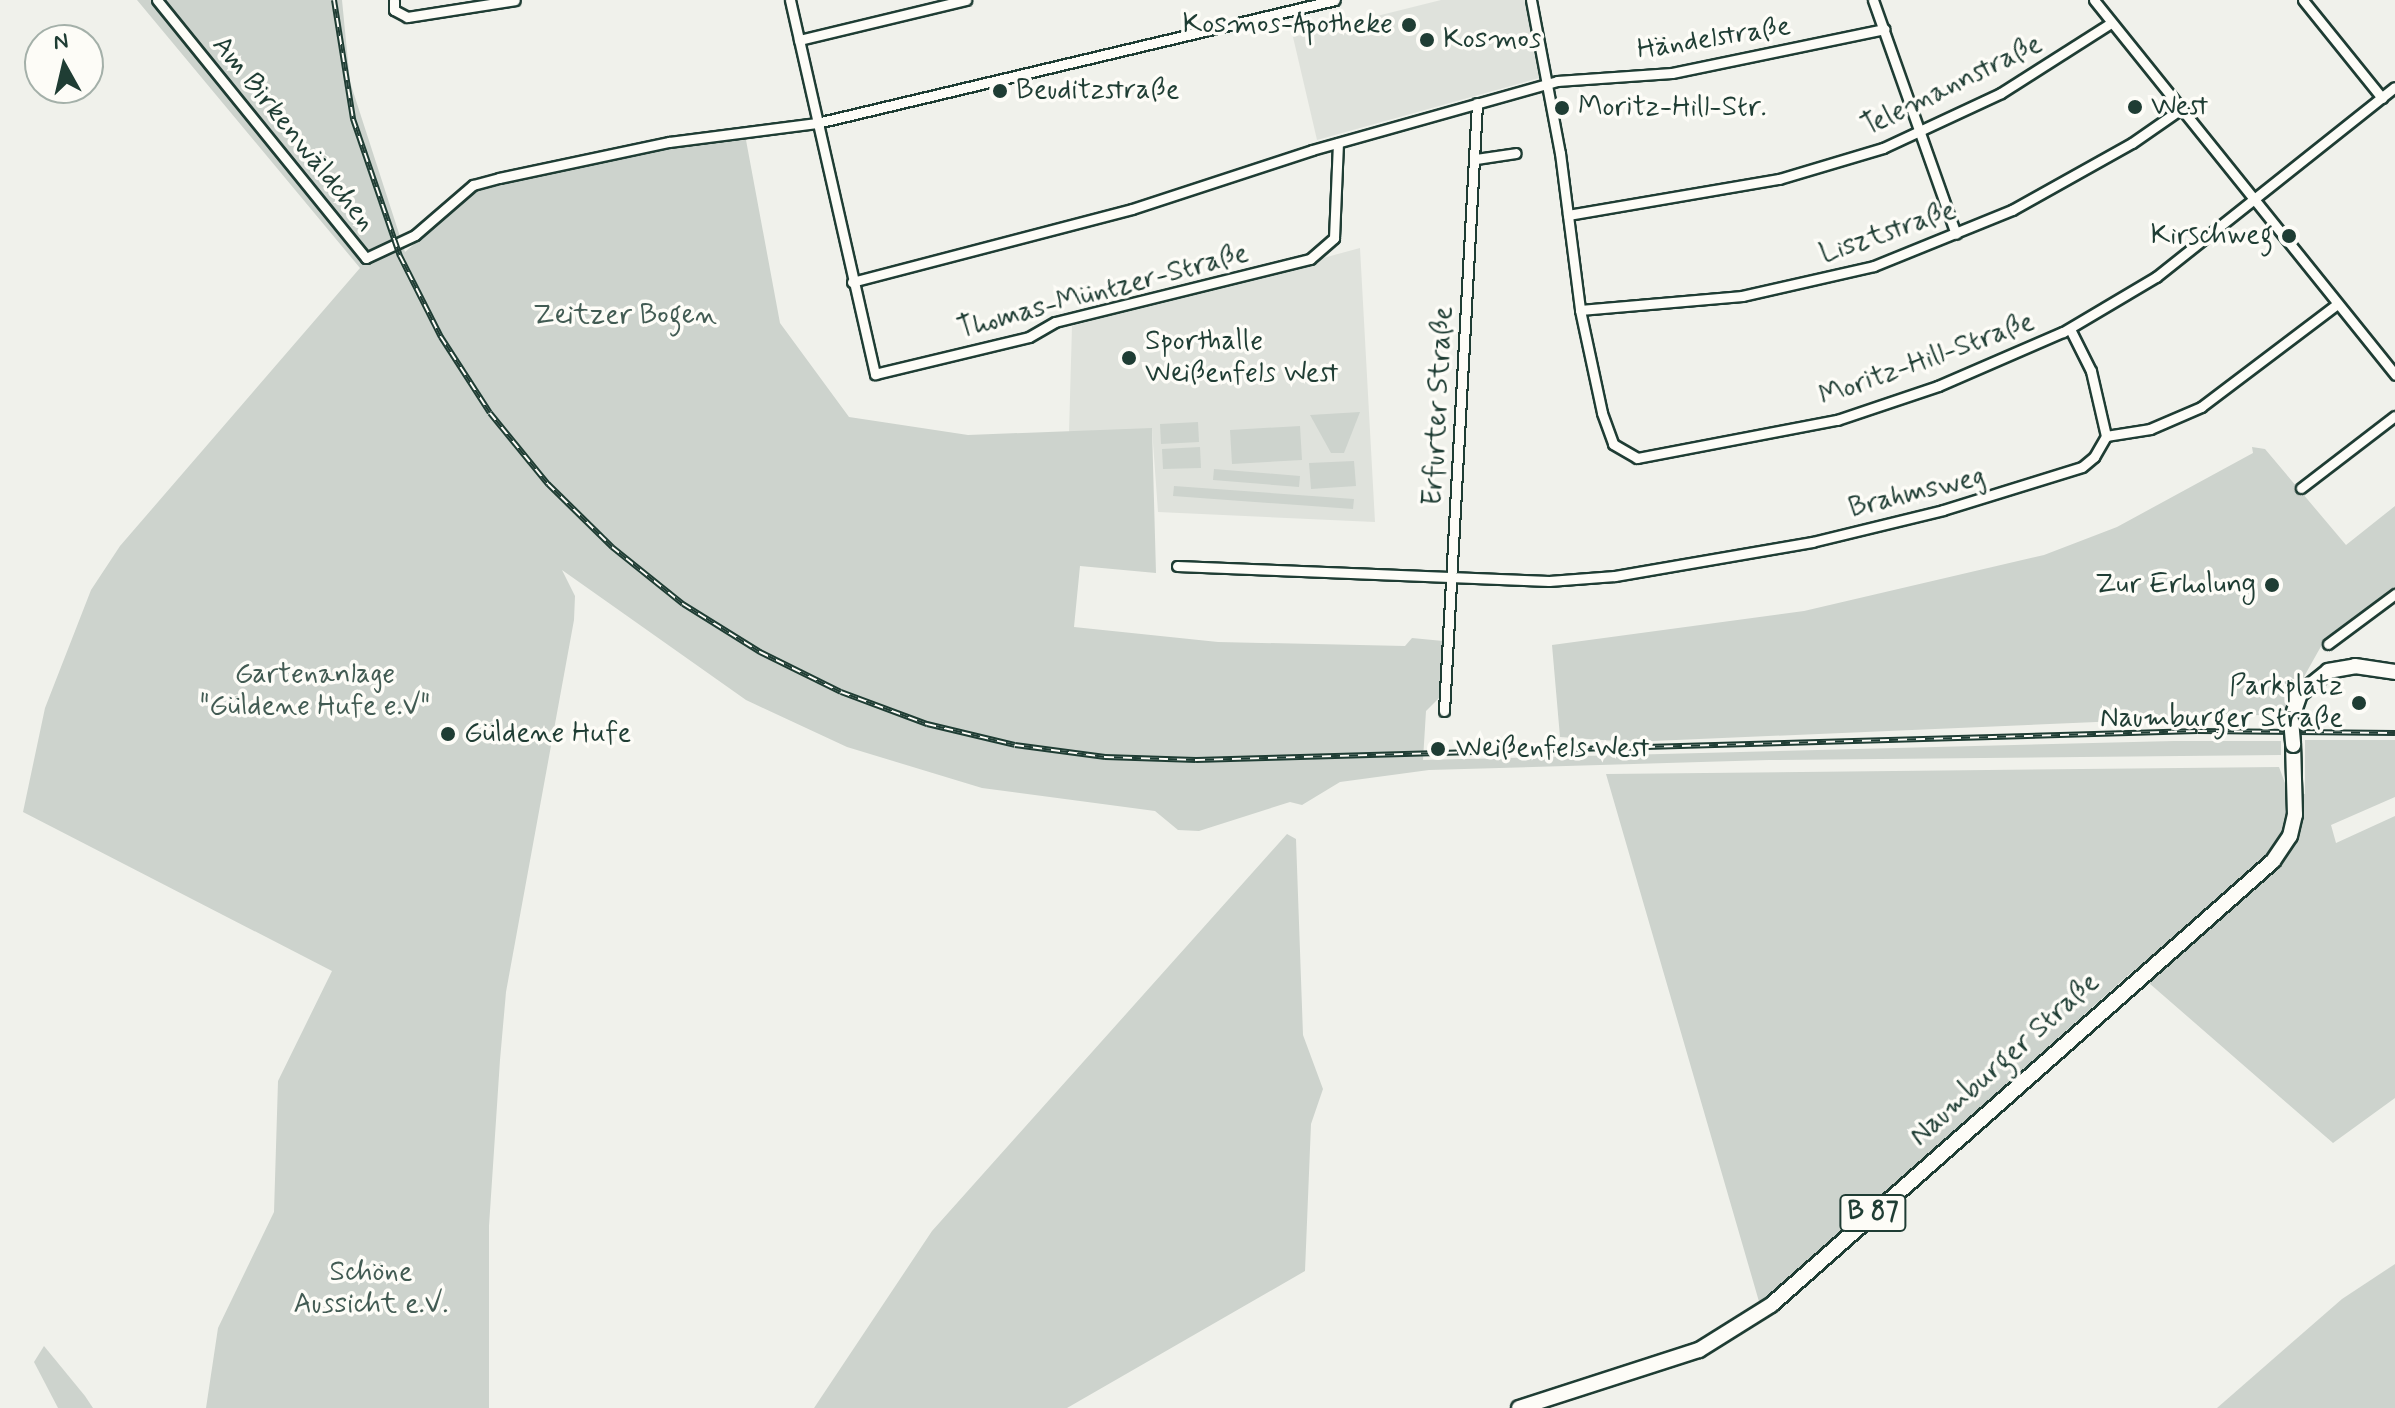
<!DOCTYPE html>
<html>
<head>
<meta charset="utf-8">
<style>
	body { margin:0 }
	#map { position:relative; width:2395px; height:1408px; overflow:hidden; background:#f0f1eb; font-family:Mynerve,sans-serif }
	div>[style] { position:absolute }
	.built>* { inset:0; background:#dfe2dc }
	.green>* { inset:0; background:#cdd3cd }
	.roads { filter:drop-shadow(2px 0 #1f3d34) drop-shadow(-2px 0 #1f3d34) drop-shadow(0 2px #1f3d34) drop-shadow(0 -2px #1f3d34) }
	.street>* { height:9px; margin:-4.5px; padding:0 4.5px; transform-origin:4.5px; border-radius:4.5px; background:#fdfcf7 }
	.primary>* { height:14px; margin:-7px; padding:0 7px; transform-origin:7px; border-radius:7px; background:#fdfcf7 }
	.rail>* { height:6px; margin-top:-3px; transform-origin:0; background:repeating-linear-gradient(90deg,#fdfcf7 0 9px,#1f3d34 0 18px); box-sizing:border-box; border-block:2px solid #1f3d34 }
	.bridges { filter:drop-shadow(2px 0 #1f3d34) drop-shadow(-2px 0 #1f3d34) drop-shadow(0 2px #1f3d34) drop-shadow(0 -2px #1f3d34) }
	.primary-bridge>* { height:14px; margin:-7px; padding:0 7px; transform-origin:7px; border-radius:7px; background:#fdfcf7 }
	.dots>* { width:22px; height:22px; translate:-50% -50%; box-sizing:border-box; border:4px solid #fdfcf7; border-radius:50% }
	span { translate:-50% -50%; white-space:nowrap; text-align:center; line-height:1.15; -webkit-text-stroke:7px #fdfcf7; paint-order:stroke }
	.shield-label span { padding:2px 6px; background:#fdfcf7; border:2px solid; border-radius:6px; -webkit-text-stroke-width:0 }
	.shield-label { font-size:26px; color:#1f3d34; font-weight:700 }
	.poi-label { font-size:28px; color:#1f3d34 }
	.right { translate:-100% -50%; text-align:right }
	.left { translate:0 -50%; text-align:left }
	.street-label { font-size:28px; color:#1f3d34 }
	.park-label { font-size:28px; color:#425b53 }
	.north { position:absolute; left:24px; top:24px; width:80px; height:80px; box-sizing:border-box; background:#fdfcf7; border:2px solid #a4b0a9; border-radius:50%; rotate:352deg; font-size:22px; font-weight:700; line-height:32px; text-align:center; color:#1f3d34 }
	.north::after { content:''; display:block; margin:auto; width:28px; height:36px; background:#1f3d34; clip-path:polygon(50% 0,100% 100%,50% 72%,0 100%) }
</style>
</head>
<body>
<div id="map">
	<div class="built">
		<div style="clip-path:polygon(1441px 0,1526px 0,1542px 67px,1539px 78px,1317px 140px,1293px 37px)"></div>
		<div style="clip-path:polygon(1360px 248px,1375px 522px,1158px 512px,1152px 429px,1069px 432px,1072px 326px)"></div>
	</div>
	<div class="green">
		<div style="clip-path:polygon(137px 0,342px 0,350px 82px,405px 252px,475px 191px,693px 142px,746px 140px,780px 323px,849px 417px,968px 435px,1152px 428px,1156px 573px,1080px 566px,1074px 627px,1218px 642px,1405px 646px,1412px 638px,1443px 641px,1441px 696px,1426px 711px,1423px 760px,2174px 741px,2281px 741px,2281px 755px,1769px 760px,1429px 770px,1340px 782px,1302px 805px,1290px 802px,1199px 831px,1178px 830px,1155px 811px,982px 788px,847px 747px,746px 700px,562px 570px,575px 596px,574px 620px,506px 992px,500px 1060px,489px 1226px,489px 1408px,206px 1408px,218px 1328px,274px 1212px,278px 1081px,332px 971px,23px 812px,45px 708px,91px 590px,120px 546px,360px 268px)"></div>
		<div style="clip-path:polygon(1360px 412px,1344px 453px,1331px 453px,1310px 415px)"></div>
		<div style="clip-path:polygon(1198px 422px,1199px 442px,1161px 444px,1160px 424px)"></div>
		<div style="clip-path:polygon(1300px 426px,1302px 460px,1232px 464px,1230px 430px)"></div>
		<div style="clip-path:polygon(1200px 447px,1201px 468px,1163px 469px,1162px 449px)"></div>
		<div style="clip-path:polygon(2252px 447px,2265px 449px,2346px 545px,2395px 506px,2395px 587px,2324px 641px,2283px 714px,1630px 742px,1560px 737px,1552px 645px,1804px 611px,2044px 555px,2117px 527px,2253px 453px)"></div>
		<div style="clip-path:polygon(1354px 461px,1356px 486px,1311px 489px,1309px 463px)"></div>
		<div style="clip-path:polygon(1214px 469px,1300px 476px,1299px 487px,1213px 480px)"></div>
		<div style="clip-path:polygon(1174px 486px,1354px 499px,1353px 509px,1173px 496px)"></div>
		<div style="clip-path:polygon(2305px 740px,2395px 740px,2395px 797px,2331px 825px,2336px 843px,2395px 816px,2395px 1098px,2333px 1143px,2134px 970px,1760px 1305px,1606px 774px,2279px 767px,2288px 791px,2305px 794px)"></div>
		<div style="clip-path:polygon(1287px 834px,1296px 839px,1303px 1035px,1323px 1089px,1311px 1124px,1305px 1271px,1067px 1408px,814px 1408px,932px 1231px)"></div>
		<div style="clip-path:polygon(2395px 1264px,2395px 1408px,2217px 1408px,2342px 1299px)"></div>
		<div style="clip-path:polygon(44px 1346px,85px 1396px,93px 1408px,58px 1408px,34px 1362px)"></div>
	</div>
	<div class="roads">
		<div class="street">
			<div style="left:157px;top:0;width:332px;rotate:51deg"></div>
			<div style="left:366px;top:258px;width:54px;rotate:-25.1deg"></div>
			<div style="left:415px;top:235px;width:77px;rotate:-40.8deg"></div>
			<div style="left:473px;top:185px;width:27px;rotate:-15deg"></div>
			<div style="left:499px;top:178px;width:174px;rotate:-12deg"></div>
			<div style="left:669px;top:142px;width:149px;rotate:-7.3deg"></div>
			<div style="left:817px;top:123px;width:532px;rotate:-13.36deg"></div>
			<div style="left:394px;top:0;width:10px;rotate:90deg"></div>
			<div style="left:394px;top:10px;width:15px;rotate:28deg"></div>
			<div style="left:407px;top:17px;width:109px;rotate:-8.9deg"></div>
			<div style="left:790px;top:0;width:384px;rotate:77.2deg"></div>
			<div style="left:875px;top:374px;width:158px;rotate:-13.5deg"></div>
			<div style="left:1029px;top:337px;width:30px;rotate:-30deg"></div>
			<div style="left:1055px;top:322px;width:263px;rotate:-13.9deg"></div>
			<div style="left:1310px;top:259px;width:32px;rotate:-41deg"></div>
			<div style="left:1334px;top:238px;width:95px;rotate:-87.6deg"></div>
			<div style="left:1531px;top:0;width:156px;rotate:79.3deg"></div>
			<div style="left:1560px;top:153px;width:158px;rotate:82.7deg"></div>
			<div style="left:1580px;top:310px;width:105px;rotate:77.9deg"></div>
			<div style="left:1602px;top:413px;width:33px;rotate:70deg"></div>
			<div style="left:1613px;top:444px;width:28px;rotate:30deg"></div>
			<div style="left:1637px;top:458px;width:204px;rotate:-10.8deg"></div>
			<div style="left:1837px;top:420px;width:107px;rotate:-18.6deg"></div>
			<div style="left:1938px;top:386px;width:136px;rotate:-23.4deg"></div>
			<div style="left:2063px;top:332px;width:108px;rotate:-30.6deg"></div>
			<div style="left:2156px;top:277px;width:305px;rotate:-38.5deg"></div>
			<div style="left:1873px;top:0;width:248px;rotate:70.5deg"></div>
			<div style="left:2094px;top:0;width:481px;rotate:51.2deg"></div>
			<div style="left:2303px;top:0;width:126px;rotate:51.1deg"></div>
			<div style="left:799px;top:40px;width:172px;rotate:-13.5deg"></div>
			<div style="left:1476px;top:159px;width:40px;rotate:-8.5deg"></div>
			<div style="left:1568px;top:215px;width:214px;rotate:-9.7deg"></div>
			<div style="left:1779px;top:179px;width:109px;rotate:-16.6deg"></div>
			<div style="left:1883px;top:148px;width:130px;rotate:-25deg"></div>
			<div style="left:2001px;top:93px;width:130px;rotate:-32.5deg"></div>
			<div style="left:852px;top:282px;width:289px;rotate:-14.6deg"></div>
			<div style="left:1132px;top:209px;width:189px;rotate:-18.1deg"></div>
			<div style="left:1312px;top:150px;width:255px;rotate:-15.7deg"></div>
			<div style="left:1557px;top:81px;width:115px;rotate:-4deg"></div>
			<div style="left:1672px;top:73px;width:217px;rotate:-11.7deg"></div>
			<div style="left:1580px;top:310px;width:163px;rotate:-4.9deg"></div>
			<div style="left:1742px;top:296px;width:135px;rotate:-12.8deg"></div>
			<div style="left:1874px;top:266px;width:149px;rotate:-22.1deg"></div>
			<div style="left:2012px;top:210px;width:137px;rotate:-29.2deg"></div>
			<div style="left:2132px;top:143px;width:60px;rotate:-34.8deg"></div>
			<div style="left:2070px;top:329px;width:47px;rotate:63.4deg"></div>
			<div style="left:2091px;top:371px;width:67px;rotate:77deg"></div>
			<div style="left:2301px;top:488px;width:118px;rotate:-37.5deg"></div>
			<div style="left:1177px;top:566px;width:372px;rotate:2.3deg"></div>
			<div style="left:1549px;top:581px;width:66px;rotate:-4.3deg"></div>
			<div style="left:1615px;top:576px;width:200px;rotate:-9.8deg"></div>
			<div style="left:1812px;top:542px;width:135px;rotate:-13.7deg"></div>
			<div style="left:1943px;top:510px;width:145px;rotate:-17.2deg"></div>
			<div style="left:2082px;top:467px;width:16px;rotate:-40deg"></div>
			<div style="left:2094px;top:457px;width:24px;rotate:-60deg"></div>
			<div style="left:2106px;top:436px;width:45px;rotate:-9deg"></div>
			<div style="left:2150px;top:429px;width:56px;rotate:-23.3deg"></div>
			<div style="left:2201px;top:407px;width:171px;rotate:-37.1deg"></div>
			<div style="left:2328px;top:644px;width:84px;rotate:-36.7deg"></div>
			<div style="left:1444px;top:711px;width:609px;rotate:-86.89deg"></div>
		</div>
		<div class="primary">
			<div style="left:2291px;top:720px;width:28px;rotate:-71deg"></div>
			<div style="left:2300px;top:694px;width:36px;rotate:-39deg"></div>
			<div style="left:2328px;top:671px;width:27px;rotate:-10deg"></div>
			<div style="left:2355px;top:666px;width:40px;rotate:8.5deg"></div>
			<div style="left:1519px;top:1408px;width:189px;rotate:-17.9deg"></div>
			<div style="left:1699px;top:1350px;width:85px;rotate:-32deg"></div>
			<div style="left:1771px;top:1305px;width:670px;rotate:-41.49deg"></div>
			<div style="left:2273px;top:861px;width:30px;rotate:-56deg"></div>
			<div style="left:2290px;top:836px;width:22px;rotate:-77deg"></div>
			<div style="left:2295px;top:815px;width:70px;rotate:-91.6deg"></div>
		</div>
	</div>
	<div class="rail">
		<div style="left:334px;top:0;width:121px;rotate:80.9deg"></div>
		<div style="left:353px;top:119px;width:145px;rotate:71.1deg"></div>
		<div style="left:400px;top:256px;width:91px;rotate:63.2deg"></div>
		<div style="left:441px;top:337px;width:90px;rotate:57.2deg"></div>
		<div style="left:490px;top:413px;width:92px;rotate:50.8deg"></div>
		<div style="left:548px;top:484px;width:90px;rotate:44.5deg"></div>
		<div style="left:612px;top:547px;width:91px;rotate:38.8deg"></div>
		<div style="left:683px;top:604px;width:91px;rotate:31.9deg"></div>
		<div style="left:760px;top:652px;width:90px;rotate:26.3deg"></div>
		<div style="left:841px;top:692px;width:92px;rotate:20.4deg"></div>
		<div style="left:927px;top:724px;width:90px;rotate:13.4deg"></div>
		<div style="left:1015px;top:745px;width:91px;rotate:7.6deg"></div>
		<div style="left:1105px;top:757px;width:91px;rotate:1.9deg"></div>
		<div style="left:1196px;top:760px;width:1002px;rotate:-1.66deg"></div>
		<div style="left:2198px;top:731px;width:197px;rotate:0.6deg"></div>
	</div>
	<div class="bridges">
		<div class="primary-bridge">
			<div style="left:2291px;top:720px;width:25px;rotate:85deg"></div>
		</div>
	</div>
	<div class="dots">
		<div style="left:1409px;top:25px;background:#1f3d34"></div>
		<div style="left:1427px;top:40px;background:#1f3d34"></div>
		<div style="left:1000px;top:91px;background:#1f3d34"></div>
		<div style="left:2135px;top:107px;background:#1f3d34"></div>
		<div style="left:1562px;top:108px;background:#1f3d34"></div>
		<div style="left:2289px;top:236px;background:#1f3d34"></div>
		<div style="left:1129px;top:358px;background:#1f3d34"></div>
		<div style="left:2272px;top:585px;background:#1f3d34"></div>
		<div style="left:2359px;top:703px;background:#1f3d34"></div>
		<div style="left:448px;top:734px;background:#1f3d34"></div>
		<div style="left:1438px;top:749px;background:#1f3d34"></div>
	</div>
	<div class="shield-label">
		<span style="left:1873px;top:1213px">B 87</span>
	</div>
	<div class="poi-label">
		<span class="right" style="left:1393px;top:25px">Kosmos-Apotheke</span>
		<span class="left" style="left:1443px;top:40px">Kosmos</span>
		<span class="left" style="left:1016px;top:91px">Beuditzstraße</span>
		<span class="left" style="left:2151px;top:107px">West</span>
		<span class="left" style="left:1578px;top:108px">Moritz-Hill-Str.</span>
		<span class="right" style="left:2273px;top:236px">Kirschweg</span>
		<span class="left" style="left:1145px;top:358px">Sporthalle<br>Weißenfels West</span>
		<span class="right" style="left:2256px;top:585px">Zur Erholung</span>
		<span class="right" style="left:2343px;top:703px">Parkplatz<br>Naumburger Straße</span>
		<span class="left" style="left:464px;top:734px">Güldene Hufe</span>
		<span class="left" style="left:1456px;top:749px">Weißenfels West</span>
	</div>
	<div class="street-label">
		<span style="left:1714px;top:39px;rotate:-9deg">Händelstraße</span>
		<span style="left:1952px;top:86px;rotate:-26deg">Telemannstraße</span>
		<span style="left:293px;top:134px;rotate:51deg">Am Birkenwäldchen</span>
		<span style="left:1888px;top:233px;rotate:-19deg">Lisztstraße</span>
		<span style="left:1103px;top:292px;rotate:-15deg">Thomas-Müntzer-Straße</span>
		<span style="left:1927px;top:360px;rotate:-20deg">Moritz-Hill-Straße</span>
		<span style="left:1439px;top:406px;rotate:-87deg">Erfurter Straße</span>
		<span style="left:1917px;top:493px;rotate:-14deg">Brahmsweg</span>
		<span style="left:2005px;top:1060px;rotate:-42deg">Naumburger Straße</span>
	</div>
	<div class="park-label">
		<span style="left:625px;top:316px">Zeitzer Bogen</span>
		<span style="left:315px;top:691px">Gartenanlage<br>"Güldene Hufe e.V"</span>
		<span style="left:371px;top:1289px">Schöne<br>Aussicht e.V.</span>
	</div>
	<div class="north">N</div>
</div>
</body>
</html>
